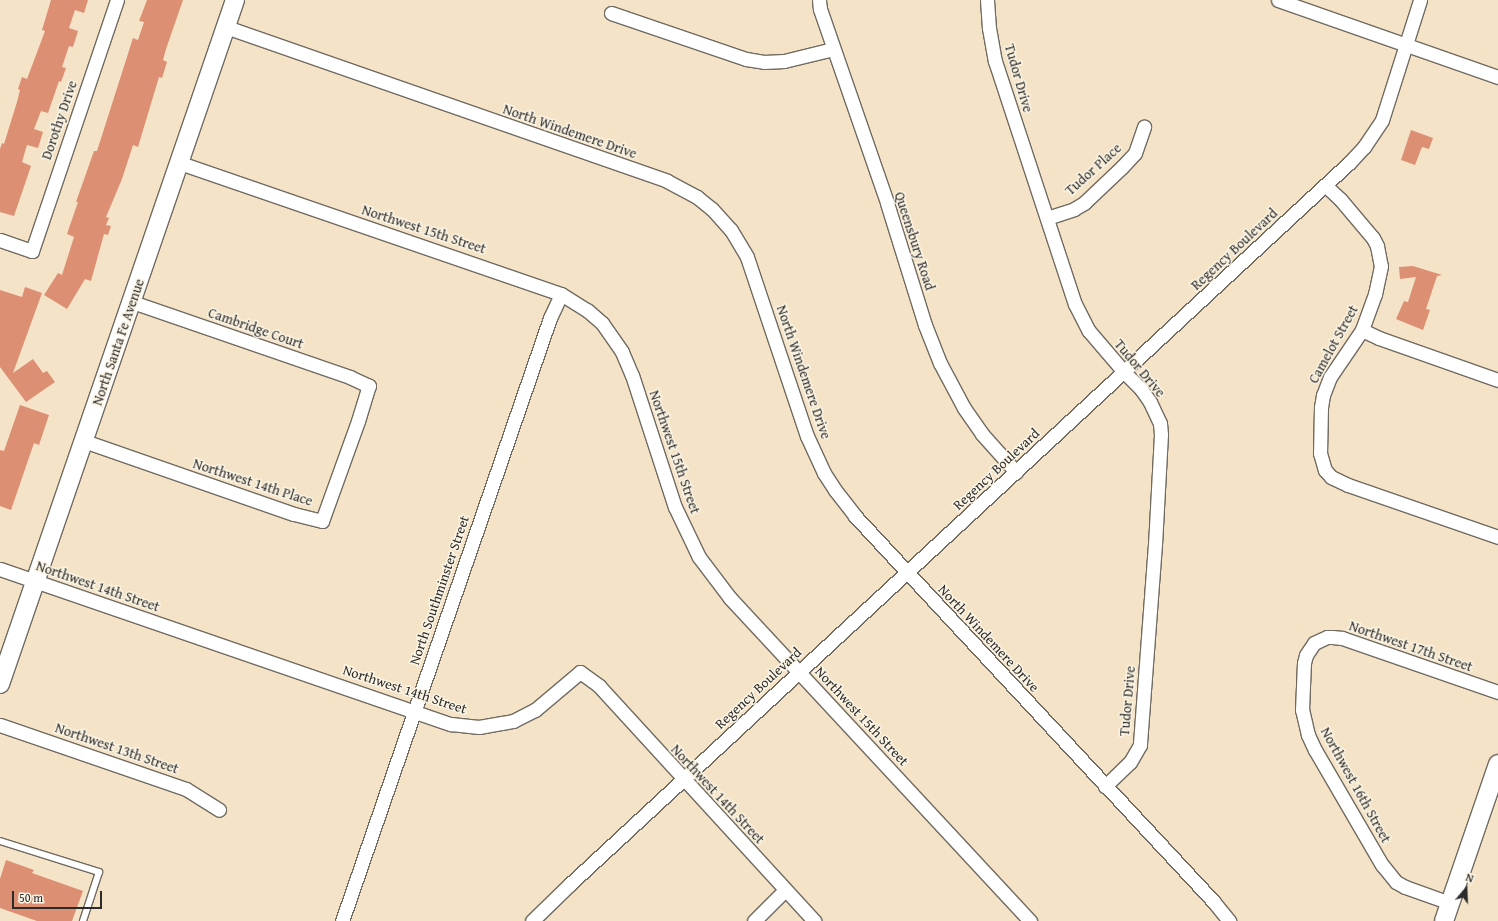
<!DOCTYPE html>
<html>
<head>
<meta charset="utf-8">
<style>
	body { margin:0 }
	#map { position:relative; width:1498px; height:921px; overflow:hidden; background:#f4e3c7; font-family:"Gentium Book Plus",serif }
	div>[style] { position:absolute }
	.building>* { inset:0; background:#dd8f74 }
	.roads { filter:drop-shadow(1px 0 #716b62) drop-shadow(-1px 0 #716b62) drop-shadow(0 1px #716b62) drop-shadow(0 -1px #716b62) }
	.lane>* { height:6px; margin:-3px; padding:0 3px; transform-origin:3px; border-radius:3px; background:#fff }
	.street>* { height:13px; margin:-6.5px; padding:0 6.5px; transform-origin:6.5px; border-radius:6.5px; background:#fff }
	.secondary>* { height:18px; margin:-9px; padding:0 9px; transform-origin:9px; border-radius:9px; background:#fff }
	span { translate:-50% -50%; white-space:nowrap; text-align:center; line-height:1.15; -webkit-text-stroke:3px #fcf5e5; paint-order:stroke }
	.street-label { font-size:14px; color:#2b2b2b }
	.north { position:absolute; left:1446px; top:869px; width:40px; height:40px; -webkit-text-stroke:3px #fcf5e5; paint-order:stroke; rotate:19deg; font-size:11px; font-weight:700; line-height:16px; text-align:center; color:#2b2b2b }
	.north::after { content:''; display:block; margin:auto; width:14px; height:18px; background:#2b2b2b; clip-path:polygon(50% 0,100% 100%,50% 72%,0 100%) }
	.scale { position:absolute; left:12px; top:891px; width:90px; height:18px; box-sizing:border-box; border:2px solid #2b2b2b; border-top:0; padding-left:5px; font-size:12px; line-height:14px; white-space:nowrap; color:#2b2b2b; -webkit-text-stroke:3px #fcf5e5; paint-order:stroke }
</style>
</head>
<body>
<div id="map">
	<div class="building">
		<div style="clip-path:polygon(51px 0,88px 0,84px 13px,75px 10px,69px 28px,78px 31px,73px 47px,69px 46px,62px 67px,66px 68px,61px 82px,59px 81px,48px 113px,41px 111px,34px 129px,43px 132px,38px 148px,27px 145px,22px 162px,31px 166px,14px 216px,0 212px,0 149px,2px 143px,4px 144px,17px 102px,20px 90px,18px 89px,22px 77px,27px 79px,45px 31px,42px 30px)"></div>
		<div style="clip-path:polygon(147px 0,183px 0,166px 49px,163px 60px,167px 62px,162px 78px,159px 77px,138px 147px,133px 145px,122px 179px,106px 217px,109px 218px,106px 225px,111px 226px,108px 235px,104px 234px,91px 281px,85px 279px,67px 309px,44px 295px,58px 273px,62px 275px,74px 237px,67px 234px,78px 202px,76px 202px,94px 151px,97px 151px,133px 38px,138px 40px,144px 22px,139px 21px)"></div>
		<div style="clip-path:polygon(1411px 130px,1433px 138px,1429px 149px,1422px 147px,1415px 165px,1401px 160px)"></div>
		<div style="clip-path:polygon(1413px 266px,1442px 275px,1437px 276px,1426px 309px,1430px 310px,1423px 330px,1396px 319px,1404px 301px,1408px 302px,1416px 277px,1400px 279px,1399px 267px)"></div>
		<div style="clip-path:polygon(25px 287px,42px 293px,13px 373px,33px 359px,43px 373px,47px 371px,55px 382px,26px 402px,0 367px,0 290px,22px 297px)"></div>
		<div style="clip-path:polygon(20px 405px,49px 415px,39px 445px,34px 443px,11px 510px,0 506px,0 450px,4px 451px)"></div>
		<div style="clip-path:polygon(6px 860px,34px 870px,32px 873px,83px 891px,72px 921px,37px 921px,0 908px,0 879px)"></div>
	</div>
	<div class="roads">
		<div class="lane">
			<div style="left:0;top:841px;width:104px;rotate:17.4deg"></div>
			<div style="left:99px;top:872px;width:52px;rotate:108.1deg"></div>
		</div>
		<div class="street">
			<div style="left:819px;top:0;width:9px;rotate:84deg"></div>
			<div style="left:820px;top:9px;width:205px;rotate:70.9deg"></div>
			<div style="left:887px;top:203px;width:128px;rotate:72.7deg"></div>
			<div style="left:925px;top:325px;width:41px;rotate:68.5deg"></div>
			<div style="left:940px;top:363px;width:51px;rotate:61.9deg"></div>
			<div style="left:964px;top:408px;width:32px;rotate:55deg"></div>
			<div style="left:982px;top:434px;width:51px;rotate:48.2deg"></div>
			<div style="left:987px;top:0;width:28px;rotate:86deg"></div>
			<div style="left:989px;top:28px;width:34px;rotate:80deg"></div>
			<div style="left:995px;top:61px;width:256px;rotate:71.8deg"></div>
			<div style="left:1075px;top:304px;width:30px;rotate:63deg"></div>
			<div style="left:1089px;top:331px;width:54px;rotate:49.5deg"></div>
			<div style="left:1124px;top:372px;width:24px;rotate:45deg"></div>
			<div style="left:1141px;top:389px;width:16px;rotate:55deg"></div>
			<div style="left:1150px;top:402px;width:23px;rotate:65deg"></div>
			<div style="left:1160px;top:423px;width:11px;rotate:85deg"></div>
			<div style="left:1161px;top:434px;width:110px;rotate:93.1deg"></div>
			<div style="left:1155px;top:544px;width:202px;rotate:94.3deg"></div>
			<div style="left:1140px;top:745px;width:20px;rotate:120deg"></div>
			<div style="left:1130px;top:762px;width:35px;rotate:136deg"></div>
			<div style="left:1278px;top:0;width:233px;rotate:19.3deg"></div>
			<div style="left:611px;top:13px;width:143px;rotate:18.8deg"></div>
			<div style="left:746px;top:59px;width:18px;rotate:9deg"></div>
			<div style="left:764px;top:62px;width:20px;rotate:-3deg"></div>
			<div style="left:784px;top:61px;width:50px;rotate:-13.8deg"></div>
			<div style="left:226px;top:27px;width:467px;rotate:19.2deg"></div>
			<div style="left:667px;top:181px;width:34px;rotate:28deg"></div>
			<div style="left:697px;top:197px;width:19px;rotate:39deg"></div>
			<div style="left:712px;top:209px;width:28px;rotate:48deg"></div>
			<div style="left:731px;top:230px;width:31px;rotate:59deg"></div>
			<div style="left:747px;top:257px;width:189px;rotate:71.5deg"></div>
			<div style="left:807px;top:436px;width:41px;rotate:65.3deg"></div>
			<div style="left:824px;top:473px;width:20px;rotate:57deg"></div>
			<div style="left:835px;top:490px;width:33px;rotate:52deg"></div>
			<div style="left:855px;top:516px;width:526px;rotate:47.08deg"></div>
			<div style="left:1213px;top:901px;width:26px;rotate:51deg"></div>
			<div style="left:180px;top:163px;width:403px;rotate:19deg"></div>
			<div style="left:561px;top:294px;width:31px;rotate:32deg"></div>
			<div style="left:587px;top:310px;width:20px;rotate:41deg"></div>
			<div style="left:602px;top:323px;width:35px;rotate:55deg"></div>
			<div style="left:622px;top:352px;width:25px;rotate:67deg"></div>
			<div style="left:632px;top:375px;width:139px;rotate:72deg"></div>
			<div style="left:675px;top:507px;width:55px;rotate:64.4deg"></div>
			<div style="left:699px;top:557px;width:51px;rotate:52.9deg"></div>
			<div style="left:730px;top:598px;width:441px;rotate:47.1deg"></div>
			<div style="left:1326px;top:186px;width:19px;rotate:43deg"></div>
			<div style="left:1340px;top:199px;width:51px;rotate:49.8deg"></div>
			<div style="left:1373px;top:238px;width:9px;rotate:63deg"></div>
			<div style="left:1377px;top:246px;width:20px;rotate:79deg"></div>
			<div style="left:1381px;top:266px;width:29px;rotate:102deg"></div>
			<div style="left:1375px;top:294px;width:38px;rotate:110deg"></div>
			<div style="left:1362px;top:330px;width:57px;rotate:124.2deg"></div>
			<div style="left:1330px;top:377px;width:19px;rotate:111deg"></div>
			<div style="left:1323px;top:395px;width:12px;rotate:99deg"></div>
			<div style="left:1321px;top:407px;width:46px;rotate:91.2deg"></div>
			<div style="left:1320px;top:453px;width:18px;rotate:74deg"></div>
			<div style="left:1325px;top:470px;width:9px;rotate:49deg"></div>
			<div style="left:1331px;top:477px;width:19px;rotate:25deg"></div>
			<div style="left:1348px;top:485px;width:159px;rotate:19.1deg"></div>
			<div style="left:1047px;top:218px;width:28px;rotate:-18deg"></div>
			<div style="left:1074px;top:209px;width:12px;rotate:-31deg"></div>
			<div style="left:1084px;top:203px;width:52px;rotate:-43.5deg"></div>
			<div style="left:1122px;top:167px;width:19px;rotate:-47deg"></div>
			<div style="left:1135px;top:153px;width:28px;rotate:-71deg"></div>
			<div style="left:0;top:240px;width:34px;rotate:19deg"></div>
			<div style="left:32px;top:251px;width:265px;rotate:-71.3deg"></div>
			<div style="left:1362px;top:330px;width:19px;rotate:25deg"></div>
			<div style="left:1379px;top:338px;width:126px;rotate:19.4deg"></div>
			<div style="left:84px;top:441px;width:222px;rotate:19.2deg"></div>
			<div style="left:294px;top:514px;width:29px;rotate:14deg"></div>
			<div style="left:322px;top:521px;width:106px;rotate:-70.2deg"></div>
			<div style="left:358px;top:421px;width:37px;rotate:-73deg"></div>
			<div style="left:369px;top:386px;width:21px;rotate:-155deg"></div>
			<div style="left:350px;top:377px;width:231px;rotate:-161deg"></div>
			<div style="left:0;top:569px;width:477px;rotate:19deg"></div>
			<div style="left:451px;top:724px;width:28px;rotate:6deg"></div>
			<div style="left:479px;top:727px;width:35px;rotate:-10deg"></div>
			<div style="left:513px;top:721px;width:25px;rotate:-27deg"></div>
			<div style="left:535px;top:710px;width:59px;rotate:-40.2deg"></div>
			<div style="left:580px;top:672px;width:24px;rotate:36deg"></div>
			<div style="left:599px;top:686px;width:319px;rotate:47.5deg"></div>
			<div style="left:0;top:725px;width:197px;rotate:19deg"></div>
			<div style="left:186px;top:789px;width:39px;rotate:32deg"></div>
			<div style="left:1450px;top:903px;width:48px;rotate:-160.4deg"></div>
			<div style="left:1405px;top:887px;width:10px;rotate:-151deg"></div>
			<div style="left:1396px;top:882px;width:22px;rotate:-129deg"></div>
			<div style="left:1382px;top:865px;width:133px;rotate:-120.2deg"></div>
			<div style="left:1315px;top:750px;width:17px;rotate:-115deg"></div>
			<div style="left:1308px;top:735px;width:26px;rotate:-103deg"></div>
			<div style="left:1302px;top:710px;width:47px;rotate:-87.6deg"></div>
			<div style="left:1304px;top:663px;width:8px;rotate:-76deg"></div>
			<div style="left:1306px;top:655px;width:14px;rotate:-56deg"></div>
			<div style="left:1314px;top:643px;width:14px;rotate:-25deg"></div>
			<div style="left:1327px;top:637px;width:5px"></div>
			<div style="left:1332px;top:637px;width:10px;rotate:6deg"></div>
			<div style="left:1342px;top:638px;width:165px;rotate:19.1deg"></div>
			<div style="left:342px;top:921px;width:638px;rotate:-70.97deg"></div>
			<div style="left:550px;top:318px;width:26px;rotate:-65deg"></div>
			<div style="left:532px;top:921px;width:53px;rotate:-44.2deg"></div>
			<div style="left:570px;top:884px;width:1061px;rotate:-42.79deg"></div>
			<div style="left:1349px;top:163px;width:22px;rotate:-47deg"></div>
			<div style="left:1364px;top:147px;width:32px;rotate:-56deg"></div>
			<div style="left:1382px;top:120px;width:126px;rotate:-72.4deg"></div>
			<div style="left:754px;top:921px;width:44px;rotate:-45deg"></div>
		</div>
		<div class="secondary">
			<div style="left:0;top:684px;width:723px;rotate:-71.04deg"></div>
			<div style="left:1444px;top:921px;width:166px;rotate:-71deg"></div>
		</div>
	</div>
	<div class="street-label">
		<span style="left:1019px;top:78px;rotate:74deg">Tudor Drive</span>
		<span style="left:59px;top:120px;rotate:-71deg">Dorothy Drive</span>
		<span style="left:570px;top:131px;rotate:19deg">North Windemere Drive</span>
		<span style="left:1093px;top:169px;rotate:-42deg">Tudor Place</span>
		<span style="left:424px;top:229px;rotate:18deg">Northwest 15th Street</span>
		<span style="left:915px;top:241px;rotate:72deg">Queensbury Road</span>
		<span style="left:1234px;top:249px;rotate:-43deg">Regency Boulevard</span>
		<span style="left:256px;top:328px;rotate:19deg">Cambridge Court</span>
		<span style="left:118px;top:342px;rotate:-71deg">North Santa Fe Avenue</span>
		<span style="left:1333px;top:344px;rotate:-61deg">Camelot Street</span>
		<span style="left:1140px;top:368px;rotate:50deg">Tudor Drive</span>
		<span style="left:804px;top:372px;rotate:71deg">North Windemere Drive</span>
		<span style="left:675px;top:452px;rotate:71deg">Northwest 15th Street</span>
		<span style="left:996px;top:469px;rotate:-43deg">Regency Boulevard</span>
		<span style="left:253px;top:482px;rotate:18deg">Northwest 14th Place</span>
		<span style="left:98px;top:586px;rotate:19deg">Northwest 14th Street</span>
		<span style="left:439px;top:590px;rotate:-71deg">North Southminster Street</span>
		<span style="left:989px;top:638px;rotate:47deg">North Windemere Drive</span>
		<span style="left:1411px;top:646px;rotate:19deg">Northwest 17th Street</span>
		<span style="left:758px;top:688px;rotate:-43deg">Regency Boulevard</span>
		<span style="left:405px;top:689px;rotate:18deg">Northwest 14th Street</span>
		<span style="left:1127px;top:701px;rotate:-85deg">Tudor Drive</span>
		<span style="left:862px;top:716px;rotate:47deg">Northwest 15th Street</span>
		<span style="left:117px;top:748px;rotate:19deg">Northwest 13th Street</span>
		<span style="left:1356px;top:785px;rotate:61deg">Northwest 16th Street</span>
		<span style="left:718px;top:794px;rotate:47deg">Northwest 14th Street</span>
	</div>
	<div class="north">N</div>
	<div class="scale">50 m</div>
</div>
</body>
</html>
